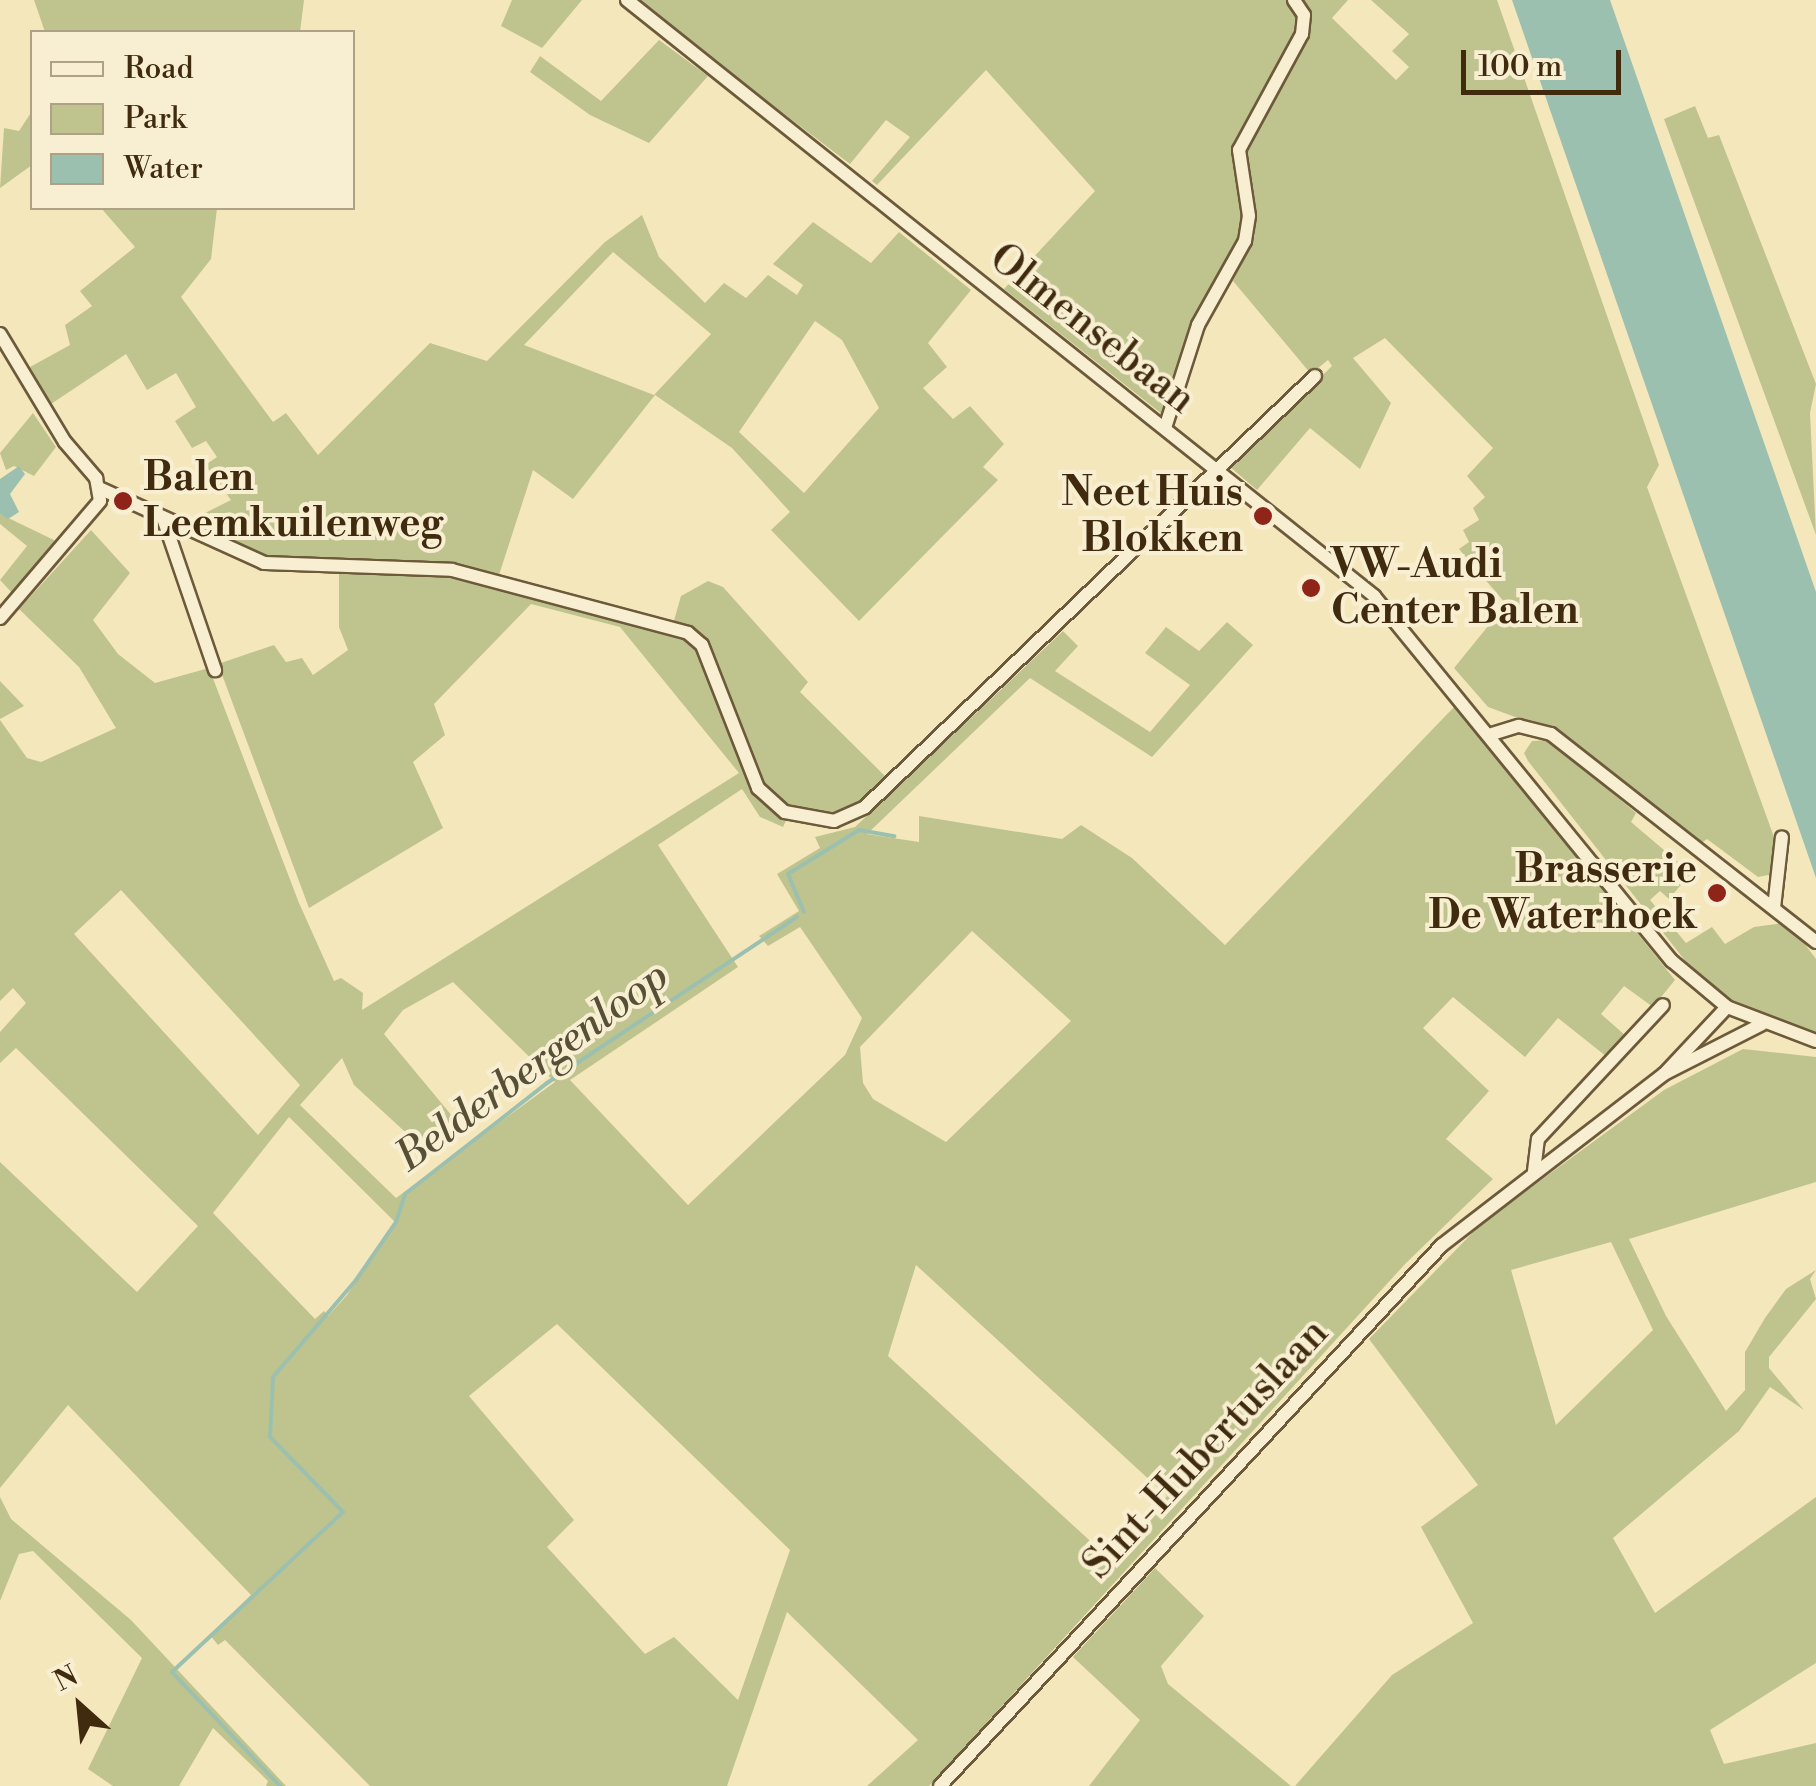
<!DOCTYPE html>
<html>
<head>
<meta charset="utf-8">
<style>
	body { margin:0 }
	#map { position:relative; width:1816px; height:1786px; overflow:hidden; background:#f5e7bc; font-family:"Libre Bodoni",serif }
	div>[style] { position:absolute }
	.green>* { inset:0; background:#bfc48e }
	.water>* { inset:0; background:#9cc0af }
	.stream>* { height:4px; margin:-2px; padding:0 2px; transform-origin:2px; border-radius:2px; background:#9cc0af }
	.roads { filter:drop-shadow(2px 0 #6d5a3a) drop-shadow(-2px 0 #6d5a3a) drop-shadow(0 2px #6d5a3a) drop-shadow(0 -2px #6d5a3a) }
	.minor>* { height:12px; margin:-6px; padding:0 6px; transform-origin:6px; border-radius:6px; background:#f8efd3 }
	.dots>* { width:28px; height:28px; translate:-50% -50%; box-sizing:border-box; border:5px solid #f8efd3; border-radius:50% }
	span { translate:-50% -50%; white-space:nowrap; text-align:center; line-height:1.15; -webkit-text-stroke:8px #f8efd3; paint-order:stroke }
	.street-label { font-size:40px; color:#402b0f }
	.poi-label { font-size:40px; color:#402b0f; font-weight:700 }
	.left { translate:0 -50%; text-align:left }
	.right { translate:-100% -50%; text-align:right }
	.water-label { font-size:42px; color:#575037; font-style:italic }
	.legend { position:absolute; left:30px; top:30px; width:325px; height:180px; box-sizing:border-box; background:#f8efd3; border:2px solid #aea185; margin:0; padding:12px 18px; list-style:none; font-size:30px; color:#402b0f }
	.legend li { display:flex; align-items:center; gap:20px; height:50px }
	.legend b { width:50px; border:2px solid #aea185 }
	.north { position:absolute; left:30px; top:1656px; width:100px; height:100px; -webkit-text-stroke:8px #f8efd3; paint-order:stroke; rotate:333deg; font-size:28px; font-weight:700; line-height:40px; text-align:center; color:#402b0f }
	.north::after { content:''; display:block; margin:auto; width:35px; height:45px; background:#402b0f; clip-path:polygon(50% 0,100% 100%,50% 72%,0 100%) }
	.scale { position:absolute; left:1461px; top:50px; width:160px; height:45px; box-sizing:border-box; border:5px solid #402b0f; border-top:0; padding-left:12px; font-size:30px; line-height:35px; white-space:nowrap; color:#402b0f; -webkit-text-stroke:8px #f8efd3; paint-order:stroke }
</style>
</head>
<body>
<div id="map">
	<div class="green">
		<div style="clip-path:polygon(34px 0,304px 0,300px 32px,45px 32px)"></div>
		<div style="clip-path:polygon(512px 0,582px 0,542px 48px,501px 26px)"></div>
		<div style="clip-path:polygon(634px 0,1348px 0,1332px 18px,1396px 80px,1409px 67px,1392px 51px,1409px 34px,1371px 0,1497px 0,1659px 465px,1647px 487px,1774px 837px,1774px 874px,1758px 877px,1707px 839px,1700px 844px,1558px 733px,1488px 707px,1454px 668px,1506px 604px,1459px 549px,1469px 542px,1463px 530px,1479px 520px,1473px 508px,1485px 497px,1467px 476px,1493px 448px,1385px 338px,1353px 358px,1391px 403px,1360px 469px,1310px 428px,1257px 490px,1230px 467px,1332px 366px,1328px 360px,1311px 374px,1233px 281px,1255px 235px,1245px 159px,1243px 239px,1204px 309px,1167px 418px,1004px 289px,1095px 191px,986px 70px,877px 185px,872px 181px,910px 137px,886px 120px,850px 164px)"></div>
		<div style="clip-path:polygon(659px 40px,708px 76px,649px 143px,590px 115px,530px 72px,540px 56px,601px 101px)"></div>
		<div style="clip-path:polygon(1695px 106px,1708px 138px,1719px 135px,1816px 384px,1810px 413px,1816px 535px,1664px 119px)"></div>
		<div style="clip-path:polygon(32px 111px,32px 165px,0 188px,4px 128px,19px 131px)"></div>
		<div style="clip-path:polygon(evenodd,101px 208px,217px 208px,211px 259px,181px 297px,273px 422px,286px 413px,318px 455px,430px 343px,487px 361px,605px 242px,642px 215px,659px 257px,705px 303px,724px 283px,746px 298px,768px 275px,797px 295px,803px 285px,773px 264px,813px 222px,871px 263px,899px 232px,971px 290px,928px 343px,947px 367px,923px 388px,953px 419px,970px 406px,1004px 444px,983px 467px,998px 480px,859px 621px,771px 530px,790px 512px,732px 448px,655px 395px,573px 499px,533px 470px,499px 575px,406px 561px,263px 555px,185px 523px,231px 500px,205px 465px,217px 457px,206px 441px,192px 448px,175px 421px,196px 407px,176px 373px,147px 390px,126px 354px,51px 404px,30px 367px,70px 345px,65px 325px,92px 306px,80px 291px,135px 247px,101px 208px,613px 252px,711px 334px,654px 395px,524px 345px,613px 252px,101px 208px,815px 321px,842px 340px,879px 408px,804px 493px,739px 432px,815px 321px)"></div>
		<div style="clip-path:polygon(33px 413px,56px 447px,34px 476px,14px 466px,6px 470px,0 453px)"></div>
		<div style="clip-path:polygon(0 514px,56px 541px,14px 595px,0 580px,27px 546px,0 524px)"></div>
		<div style="clip-path:polygon(evenodd,91px 530px,130px 573px,93px 620px,118px 654px,155px 683px,209px 668px,299px 903px,334px 981px,341px 978px,363px 993px,362px 1010px,739px 773px,620px 627px,531px 604px,434px 704px,445px 735px,413px 762px,443px 828px,309px 908px,218px 664px,274px 645px,286px 662px,302px 658px,313px 675px,348px 650px,339px 627px,339px 571px,449px 578px,671px 631px,681px 596px,708px 581px,723px 587px,808px 682px,800px 692px,888px 779px,855px 811px,829px 815px,792px 807px,783px 827px,760px 817px,742px 789px,658px 845px,738px 967px,570px 1080px,688px 1205px,845px 1055px,862px 1018px,800px 927px,768px 946px,759px 936px,799px 911px,777px 874px,820px 848px,815px 837px,855px 827px,1063px 631px,1078px 646px,1055px 671px,1150px 732px,1190px 685px,1145px 653px,1166px 627px,1199px 651px,1227px 622px,1253px 645px,1152px 757px,1030px 678px,867px 834px,919px 842px,919px 816px,1062px 839px,1081px 825px,1132px 858px,1225px 945px,1455px 706px,1675px 980px,1653px 1007px,1624px 986px,1601px 1014px,1626px 1036px,1607px 1057px,1558px 1018px,1525px 1057px,1453px 997px,1423px 1028px,1489px 1091px,1446px 1139px,1493px 1179px,1406px 1263px,929px 1786px,867px 1786px,918px 1740px,787px 1612px,727px 1786px,370px 1786px,225px 1640px,218px 1645px,210px 1635px,251px 1595px,68px 1405px,0 1488px,0 1162px,137px 1292px,198px 1226px,16px 1048px,0 1063px,0 1032px,26px 1003px,13px 988px,0 1001px,0 720px,27px 758px,41px 762px,116px 728px,79px 667px,19px 609px,91px 530px,121px 890px,300px 1085px,258px 1135px,74px 934px,121px 890px,91px 530px,972px 931px,1071px 1021px,946px 1142px,873px 1099px,863px 1083px,860px 1047px,972px 931px,91px 530px,453px 982px,555px 1082px,396px 1198px,300px 1105px,342px 1058px,354px 1085px,427px 1152px,453px 1117px,384px 1034px,403px 1010px,453px 982px,91px 530px,289px 1117px,395px 1222px,347px 1295px,328px 1316px,324px 1311px,315px 1319px,213px 1213px,289px 1117px,91px 530px,916px 1265px,1167px 1496px,1111px 1560px,888px 1356px,916px 1265px,91px 530px,557px 1324px,790px 1550px,738px 1700px,674px 1637px,645px 1654px,547px 1547px,574px 1520px,469px 1396px,557px 1324px)"></div>
		<div style="clip-path:polygon(0 681px,24px 706px,0 719px)"></div>
		<div style="clip-path:polygon(1549px 740px,1636px 813px,1631px 822px,1691px 873px,1669px 899px,1660px 891px,1650px 900px,1686px 943px,1712px 927px,1725px 944px,1754px 927px,1783px 923px,1795px 931px,1816px 959px,1816px 1036px,1728px 998px,1687px 963px,1528px 761px,1524px 753px,1532px 741px)"></div>
		<div style="clip-path:polygon(evenodd,1743px 1049px,1816px 1057px,1816px 1182px,1629px 1239px,1666px 1316px,1726px 1411px,1745px 1390px,1745px 1352px,1765px 1318px,1786px 1289px,1816px 1270px,1810px 1279px,1816px 1299px,1769px 1357px,1769px 1368px,1804px 1410px,1770px 1387px,1739px 1431px,1613px 1538px,1655px 1613px,1816px 1497px,1816px 1663px,1710px 1730px,1724px 1764px,1816px 1743px,1816px 1786px,1295px 1786px,1392px 1675px,1473px 1623px,1421px 1527px,1478px 1485px,1369px 1339px,1481px 1224px,1664px 1090px,1743px 1049px,1611px 1242px,1653px 1330px,1556px 1425px,1511px 1270px,1611px 1242px)"></div>
		<div style="clip-path:polygon(0 1497px,11px 1519px,131px 1620px,286px 1786px,266px 1786px,268px 1781px,213px 1728px,179px 1786px,113px 1786px,88px 1769px,142px 1658px,33px 1551px,19px 1554px,0 1601px)"></div>
		<div style="clip-path:polygon(1155px 1568px,1204px 1616px,1161px 1666px,1168px 1684px,1291px 1786px,1089px 1786px,1140px 1720px,1073px 1657px)"></div>
	</div>
	<div class="water">
		<div style="clip-path:polygon(1512px 0,1610px 0,1816px 592px,1816px 878px)"></div>
		<div style="clip-path:polygon(19px 466px,25px 474px,10px 494px,19px 512px,8px 519px,0 514px,0 479px)"></div>
	</div>
	<div class="stream">
		<div style="left:804px;top:912px;width:41px;rotate:-112.8deg"></div>
		<div style="left:788px;top:874px;width:84px;rotate:-31.8deg"></div>
		<div style="left:859px;top:830px;width:36px;rotate:10deg"></div>
		<div style="left:280px;top:1786px;width:157px;rotate:-133.5deg"></div>
		<div style="left:172px;top:1672px;width:234px;rotate:-43.1deg"></div>
		<div style="left:343px;top:1512px;width:105px;rotate:-134.2deg"></div>
		<div style="left:270px;top:1437px;width:60px;rotate:-87.1deg"></div>
		<div style="left:273px;top:1377px;width:128px;rotate:-49.4deg"></div>
		<div style="left:356px;top:1280px;width:70px;rotate:-55.4deg"></div>
		<div style="left:396px;top:1222px;width:29px;rotate:-72deg"></div>
		<div style="left:405px;top:1194px;width:180px;rotate:-38deg"></div>
		<div style="left:547px;top:1083px;width:300px;rotate:-33.6deg"></div>
	</div>
	<div class="roads">
		<div class="minor">
			<div style="left:627px;top:0;width:956px;rotate:38.58deg"></div>
			<div style="left:1374px;top:596px;width:471px;rotate:50.8deg"></div>
			<div style="left:1672px;top:961px;width:72px;rotate:39.9deg"></div>
			<div style="left:1727px;top:1007px;width:95px;rotate:20.9deg"></div>
			<div style="left:0;top:334px;width:126px;rotate:59deg"></div>
			<div style="left:65px;top:442px;width:48px;rotate:49.3deg"></div>
			<div style="left:96px;top:478px;width:23px;rotate:80deg"></div>
			<div style="left:100px;top:501px;width:154px;rotate:130.5deg"></div>
			<div style="left:1165px;top:428px;width:108px;rotate:-72.2deg"></div>
			<div style="left:1198px;top:325px;width:96px;rotate:-60.8deg"></div>
			<div style="left:1245px;top:241px;width:25px;rotate:-81deg"></div>
			<div style="left:1249px;top:216px;width:67px;rotate:-98.6deg"></div>
			<div style="left:1239px;top:150px;width:132px;rotate:-61.5deg"></div>
			<div style="left:1302px;top:34px;width:19px;rotate:-84deg"></div>
			<div style="left:1304px;top:15px;width:18px;rotate:-124deg"></div>
			<div style="left:99px;top:488px;width:181px;rotate:24.4deg"></div>
			<div style="left:264px;top:563px;width:188px;rotate:2.1deg"></div>
			<div style="left:452px;top:570px;width:244px;rotate:14.9deg"></div>
			<div style="left:688px;top:633px;width:18px;rotate:41deg"></div>
			<div style="left:702px;top:645px;width:154px;rotate:68.6deg"></div>
			<div style="left:758px;top:788px;width:36px;rotate:42deg"></div>
			<div style="left:785px;top:812px;width:50px;rotate:10.4deg"></div>
			<div style="left:834px;top:821px;width:34px;rotate:-24deg"></div>
			<div style="left:865px;top:807px;width:623px;rotate:-43.76deg"></div>
			<div style="left:163px;top:518px;width:161px;rotate:71.1deg"></div>
			<div style="left:1492px;top:734px;width:28px;rotate:-17deg"></div>
			<div style="left:1519px;top:726px;width:33px;rotate:14deg"></div>
			<div style="left:1551px;top:734px;width:337px;rotate:38.1deg"></div>
			<div style="left:1774px;top:908px;width:71px;rotate:-83.6deg"></div>
			<div style="left:1666px;top:1072px;width:89px;rotate:-46.8deg"></div>
			<div style="left:1534px;top:1171px;width:32px;rotate:-83deg"></div>
			<div style="left:1538px;top:1139px;width:183px;rotate:-47deg"></div>
			<div style="left:940px;top:1786px;width:738px;rotate:-47.14deg"></div>
			<div style="left:1442px;top:1245px;width:280px;rotate:-37.6deg"></div>
			<div style="left:1664px;top:1074px;width:110px;rotate:-27deg"></div>
		</div>
	</div>
	<div class="dots">
		<div style="left:123px;top:501px;background:#8f2418"></div>
		<div style="left:1263px;top:516px;background:#8f2418"></div>
		<div style="left:1311px;top:588px;background:#8f2418"></div>
		<div style="left:1717px;top:893px;background:#8f2418"></div>
	</div>
	<div class="street-label">
		<span style="left:1092px;top:329px;rotate:38deg">Olmensebaan</span>
		<span style="left:1206px;top:1449px;rotate:-47deg">Sint-Hubertuslaan</span>
	</div>
	<div class="poi-label">
		<span class="left" style="left:143px;top:501px">Balen<br>Leemkuilenweg</span>
		<span class="right" style="left:1243px;top:516px">Neet Huis<br>Blokken</span>
		<span class="left" style="left:1331px;top:588px">VW-Audi<br>Center Balen</span>
		<span class="right" style="left:1697px;top:893px">Brasserie<br>De Waterhoek</span>
	</div>
	<div class="water-label">
		<span style="left:533px;top:1067px;rotate:-36deg">Belderbergenloop</span>
	</div>
	<ul class="legend">
	<li><b style="height:12px;background:#f8efd3"></b>Road</li>
	<li><b style="height:28px;background:#bfc48e"></b>Park</li>
	<li><b style="height:28px;background:#9cc0af"></b>Water</li>
	</ul>
	<div class="north">N</div>
	<div class="scale">100 m</div>
</div>
</body>
</html>
